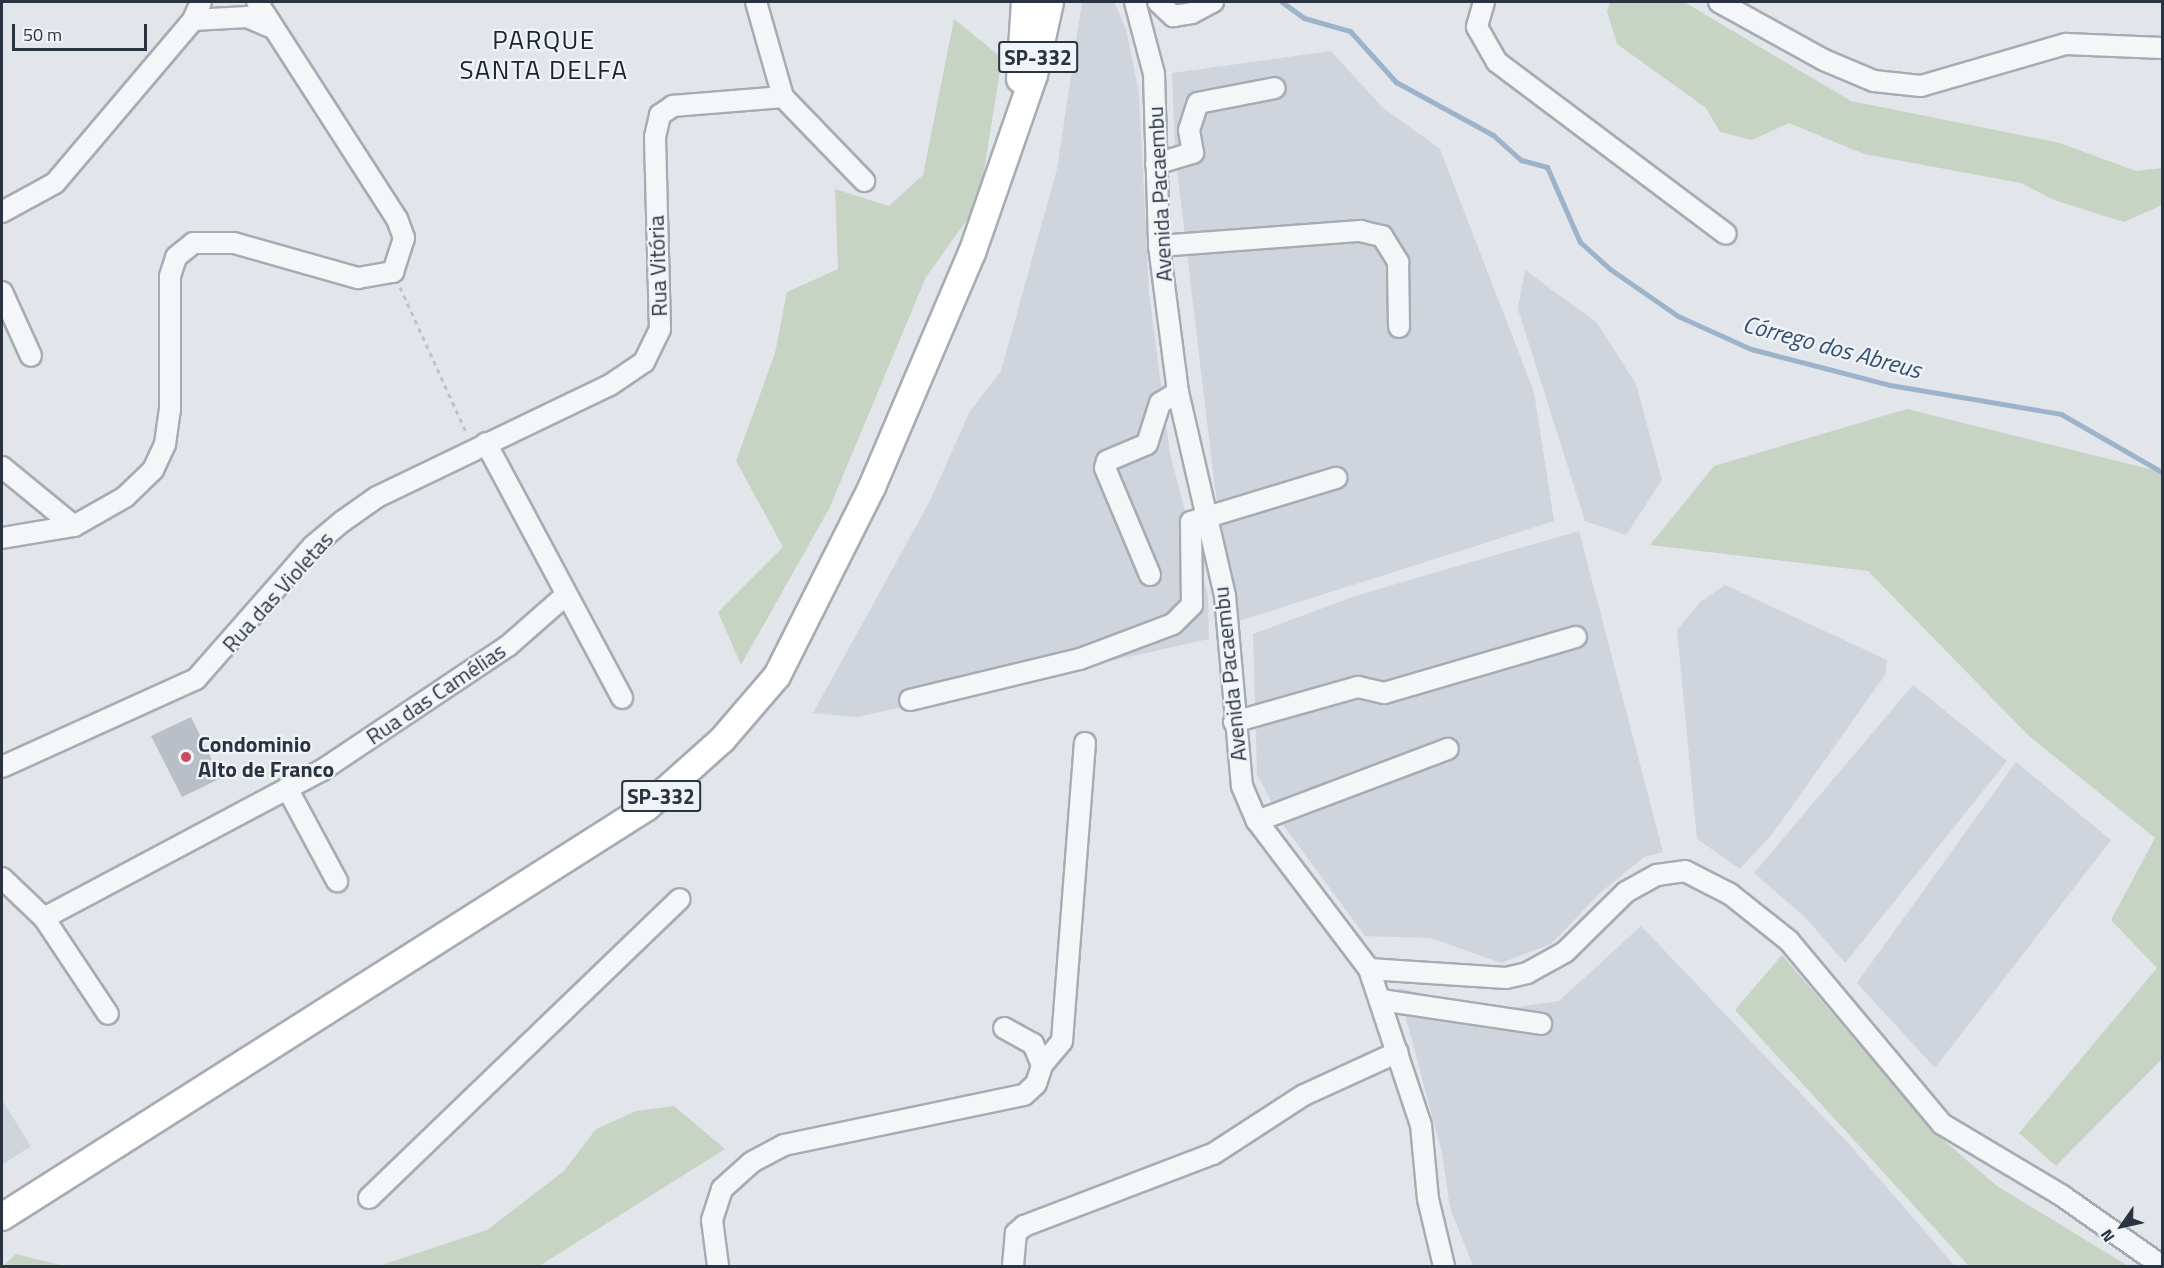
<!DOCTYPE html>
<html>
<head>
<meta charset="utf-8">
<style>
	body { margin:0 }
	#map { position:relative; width:2164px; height:1268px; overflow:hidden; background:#e2e5ea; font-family:"Titillium Web",sans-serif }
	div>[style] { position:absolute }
	.built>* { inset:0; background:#d0d4dc }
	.green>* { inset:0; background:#c7d4c3 }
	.stream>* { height:5px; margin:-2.5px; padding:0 2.5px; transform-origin:2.5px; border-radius:2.5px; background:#9db3c9 }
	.building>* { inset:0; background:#b9bec7 }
	.path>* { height:3px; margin-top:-1.5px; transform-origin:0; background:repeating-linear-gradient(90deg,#bfc3c9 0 4.5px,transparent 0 9px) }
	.roads { filter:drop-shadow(2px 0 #a7acb4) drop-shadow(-2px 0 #a7acb4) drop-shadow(0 2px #a7acb4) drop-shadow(0 -2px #a7acb4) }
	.minor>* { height:20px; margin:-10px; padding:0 10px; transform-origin:10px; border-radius:10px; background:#f4f6f8 }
	.major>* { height:26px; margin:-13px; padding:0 13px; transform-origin:13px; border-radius:13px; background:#fff }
	.dots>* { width:16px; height:16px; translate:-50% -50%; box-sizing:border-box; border:3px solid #f1f4f7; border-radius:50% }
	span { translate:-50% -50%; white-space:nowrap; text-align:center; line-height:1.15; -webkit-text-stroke:4.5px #f1f4f7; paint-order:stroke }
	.shield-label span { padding:2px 4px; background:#f1f4f7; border:2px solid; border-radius:4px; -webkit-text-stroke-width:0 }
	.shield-label { font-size:21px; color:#2a3342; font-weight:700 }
	.street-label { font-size:22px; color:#2a3342 }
	.poi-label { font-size:22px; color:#2a3342; font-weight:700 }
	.left { translate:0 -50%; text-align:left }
	.water-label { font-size:24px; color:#355275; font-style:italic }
	.quarter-label { font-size:26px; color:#1c2432; letter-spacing:1.5px }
	.frame { position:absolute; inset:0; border:3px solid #2a3342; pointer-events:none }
	.north { position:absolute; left:2092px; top:1196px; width:60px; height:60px; -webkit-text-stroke:4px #f1f4f7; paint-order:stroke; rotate:236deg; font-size:16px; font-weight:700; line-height:24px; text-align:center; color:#2a3342 }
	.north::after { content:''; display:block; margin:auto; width:21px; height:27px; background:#2a3342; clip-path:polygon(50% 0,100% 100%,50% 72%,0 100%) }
	.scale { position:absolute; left:12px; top:24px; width:135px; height:27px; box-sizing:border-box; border:3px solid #2a3342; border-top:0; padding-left:8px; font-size:18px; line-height:21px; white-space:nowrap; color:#2a3342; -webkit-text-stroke:4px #f1f4f7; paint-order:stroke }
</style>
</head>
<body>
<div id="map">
	<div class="built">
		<div style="clip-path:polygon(1082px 2px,1114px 2px,1126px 29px,1139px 93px,1149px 293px,1170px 454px,1208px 596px,1209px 639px,857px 717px,813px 713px,930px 501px,970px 411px,1001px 371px,1057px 169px)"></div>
		<div style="clip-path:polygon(1331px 51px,1382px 107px,1440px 149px,1534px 392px,1554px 521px,1239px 621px,1215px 489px,1175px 152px,1172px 73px)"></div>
		<div style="clip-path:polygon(1525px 270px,1597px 323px,1636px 384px,1662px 480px,1626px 535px,1585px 521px,1518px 309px)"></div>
		<div style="clip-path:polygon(1579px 531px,1663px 852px,1644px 857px,1601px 892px,1551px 944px,1501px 963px,1431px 938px,1365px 936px,1284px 826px,1257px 774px,1253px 634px,1358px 595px)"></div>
		<div style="clip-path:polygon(1725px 585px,1887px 660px,1885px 675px,1773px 833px,1740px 869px,1697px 839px,1677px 630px,1700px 602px)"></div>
		<div style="clip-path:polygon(1913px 685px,2007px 761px,1845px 963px,1805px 917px,1754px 873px)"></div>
		<div style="clip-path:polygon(2016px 762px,2111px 840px,1935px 1068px,1857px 983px)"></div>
		<div style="clip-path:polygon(1641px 926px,1849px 1144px,1955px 1266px,1473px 1266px,1450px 1208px,1442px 1153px,1398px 988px,1495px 1010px,1559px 1001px)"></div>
		<div style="clip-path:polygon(2px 1100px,31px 1146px,2px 1165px)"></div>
	</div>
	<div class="green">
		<div style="clip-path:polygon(1610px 2px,1684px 2px,1851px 101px,2060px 143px,2136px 171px,2162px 168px,2162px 205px,2124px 222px,2054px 200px,2021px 183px,1864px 154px,1789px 123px,1752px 140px,1720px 132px,1706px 108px,1617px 44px,1607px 11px)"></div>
		<div style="clip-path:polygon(954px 19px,1002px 58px,979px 203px,926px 277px,829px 509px,741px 665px,718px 612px,783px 547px,736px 461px,775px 353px,787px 292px,838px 269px,835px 189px,889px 206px,923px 175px)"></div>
		<div style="clip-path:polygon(1907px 409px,2162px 472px,2162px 1059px,2056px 1166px,2019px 1133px,2157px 968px,2111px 920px,2155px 838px,2029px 736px,1868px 571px,1650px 545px,1714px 466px)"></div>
		<div style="clip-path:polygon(1782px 955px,1935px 1133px,1997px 1186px,2128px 1266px,1969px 1266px,1735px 1010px)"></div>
		<div style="clip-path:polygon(674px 1106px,725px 1149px,539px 1266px,379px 1266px,487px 1230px,564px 1171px,596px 1129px,636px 1111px)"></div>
		<div style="clip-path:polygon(16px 1254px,64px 1266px,3px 1266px)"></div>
	</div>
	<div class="stream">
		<div style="left:1282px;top:2px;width:27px;rotate:36deg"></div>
		<div style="left:1304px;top:18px;width:48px;rotate:15.8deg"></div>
		<div style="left:1350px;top:31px;width:69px;rotate:48deg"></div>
		<div style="left:1396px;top:82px;width:111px;rotate:28.7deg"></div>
		<div style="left:1493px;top:135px;width:38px;rotate:42deg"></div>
		<div style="left:1521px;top:160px;width:27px;rotate:15deg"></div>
		<div style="left:1547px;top:167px;width:82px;rotate:66.3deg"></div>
		<div style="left:1580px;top:242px;width:40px;rotate:42deg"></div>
		<div style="left:1610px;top:269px;width:83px;rotate:34.7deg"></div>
		<div style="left:1678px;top:316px;width:80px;rotate:24.3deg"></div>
		<div style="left:1751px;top:349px;width:144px;rotate:14.5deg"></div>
		<div style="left:1890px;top:385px;width:173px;rotate:9.6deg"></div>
		<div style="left:2061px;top:414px;width:116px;rotate:29.9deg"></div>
	</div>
	<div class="building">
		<div style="clip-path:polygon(191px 717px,221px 778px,182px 797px,151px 736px)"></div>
	</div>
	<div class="path">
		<div style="left:400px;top:287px;width:162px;rotate:65.5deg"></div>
	</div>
	<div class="roads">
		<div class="minor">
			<div style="left:756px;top:2px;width:99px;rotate:74.1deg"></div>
			<div style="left:783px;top:97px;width:117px;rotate:46deg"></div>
			<div style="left:1135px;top:2px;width:74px;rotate:75.2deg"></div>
			<div style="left:1154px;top:74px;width:172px;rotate:88.3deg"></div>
			<div style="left:1159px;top:246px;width:147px;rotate:82.6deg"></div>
			<div style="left:1178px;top:392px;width:209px;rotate:77deg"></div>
			<div style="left:1225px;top:596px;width:191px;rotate:84.9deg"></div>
			<div style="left:1242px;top:786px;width:38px;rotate:67deg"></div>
			<div style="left:1257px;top:821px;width:186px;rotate:52.9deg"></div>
			<div style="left:1369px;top:969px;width:164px;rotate:71.6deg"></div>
			<div style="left:1421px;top:1125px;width:74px;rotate:84.6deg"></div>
			<div style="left:1428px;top:1199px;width:69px;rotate:76.6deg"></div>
			<div style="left:1158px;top:2px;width:21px;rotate:43deg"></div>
			<div style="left:1173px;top:16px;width:19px;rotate:-9deg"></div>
			<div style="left:1192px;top:13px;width:24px;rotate:-28deg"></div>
			<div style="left:1484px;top:2px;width:26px;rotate:106deg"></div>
			<div style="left:1477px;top:27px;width:40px;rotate:60.3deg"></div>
			<div style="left:1497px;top:62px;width:286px;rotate:36.9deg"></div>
			<div style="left:1719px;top:2px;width:120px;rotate:28.9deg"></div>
			<div style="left:1824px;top:60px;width:54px;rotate:22.8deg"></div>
			<div style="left:1874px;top:81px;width:47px;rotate:6.1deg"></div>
			<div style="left:1921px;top:86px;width:151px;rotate:-16.2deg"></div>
			<div style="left:2066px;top:44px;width:96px;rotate:2.4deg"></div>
			<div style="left:193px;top:20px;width:54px;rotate:-3.2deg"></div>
			<div style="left:247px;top:17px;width:25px;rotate:23deg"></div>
			<div style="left:1156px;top:164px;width:39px;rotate:-17deg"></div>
			<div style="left:1193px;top:153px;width:23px;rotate:-100deg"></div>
			<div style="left:1189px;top:130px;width:28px;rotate:-72deg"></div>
			<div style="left:1198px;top:103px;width:78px;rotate:-11deg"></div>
			<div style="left:2px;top:212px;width:60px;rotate:-28.7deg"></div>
			<div style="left:55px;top:183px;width:214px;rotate:-49.7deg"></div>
			<div style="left:193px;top:20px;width:20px;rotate:-66deg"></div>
			<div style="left:1159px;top:246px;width:202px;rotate:-4.3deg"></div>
			<div style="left:1360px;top:231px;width:23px;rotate:13deg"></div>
			<div style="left:1382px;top:236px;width:31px;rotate:58deg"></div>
			<div style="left:1398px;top:262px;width:65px;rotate:89.1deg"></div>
			<div style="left:2px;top:292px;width:70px;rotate:65.6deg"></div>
			<div style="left:486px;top:443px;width:289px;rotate:61.9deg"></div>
			<div style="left:2px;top:467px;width:93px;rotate:39.3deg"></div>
			<div style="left:2px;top:538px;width:73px;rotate:-9.5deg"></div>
			<div style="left:74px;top:526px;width:59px;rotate:-29.6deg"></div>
			<div style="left:125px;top:497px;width:39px;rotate:-44deg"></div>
			<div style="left:153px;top:470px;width:29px;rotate:-65deg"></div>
			<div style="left:165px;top:444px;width:34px;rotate:-82deg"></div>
			<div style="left:170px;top:410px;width:134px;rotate:-90deg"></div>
			<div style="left:170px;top:276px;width:20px;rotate:-72deg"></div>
			<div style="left:176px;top:257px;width:22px;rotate:-39deg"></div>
			<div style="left:193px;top:243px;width:41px"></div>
			<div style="left:234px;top:243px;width:129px;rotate:15.8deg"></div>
			<div style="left:358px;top:278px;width:36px;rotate:-10deg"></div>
			<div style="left:393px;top:272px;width:36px;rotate:-72deg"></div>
			<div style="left:404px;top:238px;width:20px;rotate:-110deg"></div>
			<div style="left:397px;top:219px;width:258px;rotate:-122.8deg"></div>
			<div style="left:1150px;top:575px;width:116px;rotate:-112.8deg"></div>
			<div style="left:1105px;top:468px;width:7px;rotate:-74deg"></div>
			<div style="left:1107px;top:461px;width:43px;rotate:-23deg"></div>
			<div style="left:1147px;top:444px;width:43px;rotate:-72.4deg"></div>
			<div style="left:1160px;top:403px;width:21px;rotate:-31deg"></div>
			<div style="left:910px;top:700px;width:175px;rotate:-13.6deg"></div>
			<div style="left:1080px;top:659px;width:99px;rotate:-20.6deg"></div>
			<div style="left:1173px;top:624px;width:27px;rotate:-45deg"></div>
			<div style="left:1192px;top:605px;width:83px;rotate:-90.7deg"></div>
			<div style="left:1191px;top:522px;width:152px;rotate:-16.9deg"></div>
			<div style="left:1234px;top:722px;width:129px;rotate:-15.8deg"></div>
			<div style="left:1358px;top:687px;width:27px;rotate:13deg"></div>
			<div style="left:1384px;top:693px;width:200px;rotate:-16.3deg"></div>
			<div style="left:2px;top:767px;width:213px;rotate:-24.4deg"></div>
			<div style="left:196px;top:679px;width:177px;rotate:-48.7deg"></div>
			<div style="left:313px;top:546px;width:39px;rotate:-40deg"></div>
			<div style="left:343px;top:521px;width:42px;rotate:-35.2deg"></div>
			<div style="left:377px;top:497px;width:259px;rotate:-25.7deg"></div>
			<div style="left:610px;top:385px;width:41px;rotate:-34.1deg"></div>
			<div style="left:644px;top:362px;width:37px;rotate:-64deg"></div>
			<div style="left:660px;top:329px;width:192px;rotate:-91.5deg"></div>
			<div style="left:655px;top:137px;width:23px;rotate:-77deg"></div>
			<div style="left:660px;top:115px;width:16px;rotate:-35deg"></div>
			<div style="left:673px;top:106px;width:110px;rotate:-4.7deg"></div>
			<div style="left:287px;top:788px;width:106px;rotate:61.7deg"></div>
			<div style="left:1257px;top:821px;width:204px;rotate:-20.7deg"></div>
			<div style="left:2px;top:878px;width:58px;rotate:43.6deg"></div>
			<div style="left:44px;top:918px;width:115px;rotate:56.3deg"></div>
			<div style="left:44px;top:918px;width:314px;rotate:-28deg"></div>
			<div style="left:321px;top:771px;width:225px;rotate:-33.8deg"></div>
			<div style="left:508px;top:646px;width:77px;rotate:-41.3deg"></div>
			<div style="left:1369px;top:969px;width:137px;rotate:3.8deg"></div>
			<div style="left:1506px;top:978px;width:22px;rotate:-13deg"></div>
			<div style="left:1527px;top:973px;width:43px;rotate:-28.9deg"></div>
			<div style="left:1565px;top:952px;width:86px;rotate:-44.5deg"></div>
			<div style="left:1626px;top:892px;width:35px;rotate:-29deg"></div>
			<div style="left:1657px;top:875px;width:28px;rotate:-8deg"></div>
			<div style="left:1685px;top:871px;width:51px;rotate:27.1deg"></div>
			<div style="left:1730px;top:894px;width:75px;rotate:38.5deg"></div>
			<div style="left:1789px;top:941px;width:239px;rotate:50.1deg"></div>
			<div style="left:1942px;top:1124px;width:139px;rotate:30.8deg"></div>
			<div style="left:2061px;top:1195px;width:123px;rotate:35.1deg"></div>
			<div style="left:1381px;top:1000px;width:162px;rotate:8.5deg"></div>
			<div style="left:1042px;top:1065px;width:31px;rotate:-50deg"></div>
			<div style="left:1062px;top:1041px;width:299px;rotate:-85.6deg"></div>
			<div style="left:369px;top:1198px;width:431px;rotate:-43.9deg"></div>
			<div style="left:718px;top:1266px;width:46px;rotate:-97.4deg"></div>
			<div style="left:712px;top:1220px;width:33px;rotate:-72deg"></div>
			<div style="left:722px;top:1189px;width:40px;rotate:-42deg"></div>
			<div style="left:752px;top:1162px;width:36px;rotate:-28deg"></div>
			<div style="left:784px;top:1145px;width:245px;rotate:-11.8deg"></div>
			<div style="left:1024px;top:1095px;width:16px;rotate:-43deg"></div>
			<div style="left:1036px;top:1084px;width:20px;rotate:-72deg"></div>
			<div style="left:1042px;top:1065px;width:23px;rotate:-113deg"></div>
			<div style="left:1033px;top:1044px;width:33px;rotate:-151deg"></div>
			<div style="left:1013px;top:1266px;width:33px;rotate:-85deg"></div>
			<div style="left:1016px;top:1233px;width:11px;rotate:-41deg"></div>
			<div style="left:1024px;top:1226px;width:202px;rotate:-20.9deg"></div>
			<div style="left:1213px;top:1154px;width:108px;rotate:-33deg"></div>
			<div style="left:1304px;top:1095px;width:103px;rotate:-24.6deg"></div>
		</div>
		<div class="major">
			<div style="left:1020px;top:79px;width:77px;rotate:-86.3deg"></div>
			<div style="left:2px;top:1217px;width:764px;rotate:-32.44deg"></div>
			<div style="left:647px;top:807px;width:101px;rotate:-41.8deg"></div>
			<div style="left:722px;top:740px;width:84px;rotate:-49.3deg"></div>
			<div style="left:777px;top:676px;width:212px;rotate:-63.3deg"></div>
			<div style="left:872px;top:487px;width:254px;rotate:-66.9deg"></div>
			<div style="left:972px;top:253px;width:188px;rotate:-70.8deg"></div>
			<div style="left:1034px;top:75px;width:75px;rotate:-77.6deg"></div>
		</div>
	</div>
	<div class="dots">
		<div style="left:186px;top:757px;background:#cc4a5f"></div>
	</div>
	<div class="shield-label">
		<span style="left:1038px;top:57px">SP-332</span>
		<span style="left:661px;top:796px">SP-332</span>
	</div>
	<div class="street-label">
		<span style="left:1160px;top:194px;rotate:-93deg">Avenida Pacaembu</span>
		<span style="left:658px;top:266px;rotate:-92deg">Rua Vitória</span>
		<span style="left:278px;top:592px;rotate:-48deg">Rua das Violetas</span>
		<span style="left:1230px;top:674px;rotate:-96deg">Avenida Pacaembu</span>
		<span style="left:436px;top:694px;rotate:-34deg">Rua das Camélias</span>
	</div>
	<div class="poi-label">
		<span class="left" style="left:198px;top:757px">Condominio<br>Alto de Franco</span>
	</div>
	<div class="water-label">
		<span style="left:1832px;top:347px;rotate:15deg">Córrego dos Abreus</span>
	</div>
	<div class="quarter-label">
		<span style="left:544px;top:55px">PARQUE<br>SANTA DELFA</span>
	</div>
	<div class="frame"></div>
	<div class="north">N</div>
	<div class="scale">50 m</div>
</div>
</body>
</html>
